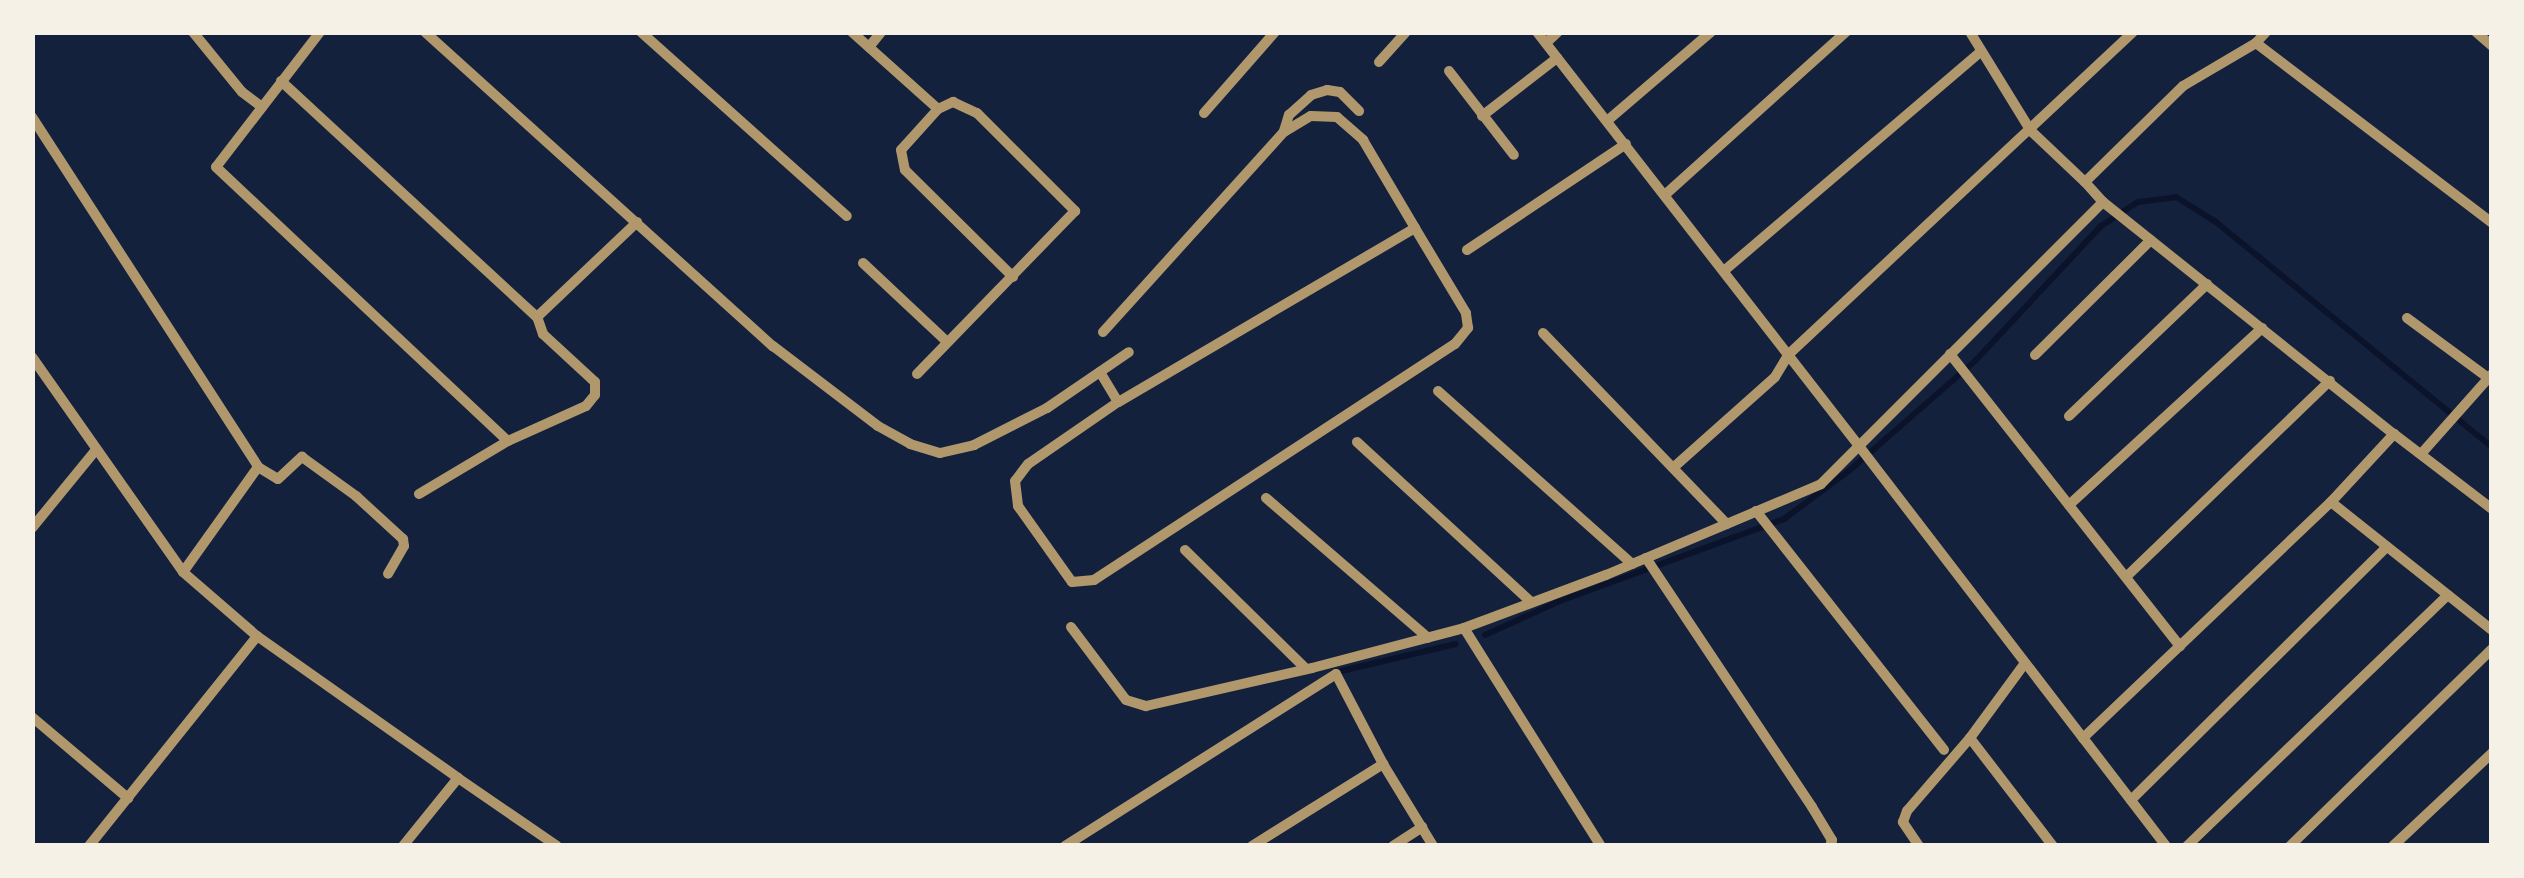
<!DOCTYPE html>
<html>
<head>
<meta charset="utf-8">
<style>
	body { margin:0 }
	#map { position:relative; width:2524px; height:878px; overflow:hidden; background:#14213d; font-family:Lato,sans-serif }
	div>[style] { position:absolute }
	.stream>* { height:6px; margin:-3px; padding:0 3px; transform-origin:3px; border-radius:3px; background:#0b132b }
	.minor>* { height:10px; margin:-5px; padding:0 5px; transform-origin:5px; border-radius:5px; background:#b1986c }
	span { translate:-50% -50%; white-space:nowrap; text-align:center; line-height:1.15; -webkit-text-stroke:10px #f6f1e7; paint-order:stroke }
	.frame { position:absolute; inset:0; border:35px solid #f6f1e7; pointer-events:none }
</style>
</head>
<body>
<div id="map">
	<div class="stream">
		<div style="left:1485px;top:635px;width:82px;rotate:-24.4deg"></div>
		<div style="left:1560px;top:601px;width:239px;rotate:-20.1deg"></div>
		<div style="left:1784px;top:519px;width:82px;rotate:-36.6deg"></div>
		<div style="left:1850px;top:470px;width:167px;rotate:-41.1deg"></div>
		<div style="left:1976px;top:360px;width:183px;rotate:-47deg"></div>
		<div style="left:2101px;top:226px;width:44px;rotate:-33deg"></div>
		<div style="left:2138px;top:202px;width:38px;rotate:-7deg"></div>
		<div style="left:2176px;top:197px;width:47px;rotate:32deg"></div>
		<div style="left:2216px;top:222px;width:356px;rotate:39.2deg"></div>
		<div style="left:1333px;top:673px;width:126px;rotate:-13.3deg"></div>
	</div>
	<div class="minor">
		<div style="left:193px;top:32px;width:77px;rotate:50.8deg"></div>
		<div style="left:242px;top:92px;width:25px;rotate:37deg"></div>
		<div style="left:320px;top:32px;width:170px;rotate:127.6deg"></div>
		<div style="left:216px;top:167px;width:400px;rotate:43.2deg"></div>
		<div style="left:425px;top:32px;width:469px;rotate:42.1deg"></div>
		<div style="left:773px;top:346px;width:132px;rotate:37.3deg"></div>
		<div style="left:878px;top:426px;width:37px;rotate:29deg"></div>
		<div style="left:910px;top:444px;width:31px;rotate:17deg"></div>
		<div style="left:940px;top:453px;width:35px;rotate:-13deg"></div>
		<div style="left:974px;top:445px;width:82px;rotate:-26.9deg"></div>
		<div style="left:1047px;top:408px;width:99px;rotate:-34.3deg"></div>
		<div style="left:641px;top:32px;width:276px;rotate:41.8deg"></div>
		<div style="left:852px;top:32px;width:115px;rotate:41.8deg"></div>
		<div style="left:938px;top:109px;width:17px;rotate:-25deg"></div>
		<div style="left:953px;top:102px;width:26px;rotate:25deg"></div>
		<div style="left:977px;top:113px;width:139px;rotate:45deg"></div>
		<div style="left:1075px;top:211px;width:227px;rotate:134.1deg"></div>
		<div style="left:1970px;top:32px;width:116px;rotate:58.4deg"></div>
		<div style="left:2031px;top:131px;width:74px;rotate:43.4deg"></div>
		<div style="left:2085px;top:182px;width:137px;rotate:-44.4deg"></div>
		<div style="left:2183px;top:86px;width:85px;rotate:-30.5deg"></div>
		<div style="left:2256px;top:43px;width:15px;rotate:-48deg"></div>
		<div style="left:2476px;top:32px;width:21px;rotate:41deg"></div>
		<div style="left:1546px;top:43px;width:16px;rotate:-43deg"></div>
		<div style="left:2256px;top:43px;width:297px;rotate:37.3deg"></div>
		<div style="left:869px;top:47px;width:19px;rotate:-51deg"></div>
		<div style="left:1379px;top:62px;width:40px;rotate:-48deg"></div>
		<div style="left:1449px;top:71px;width:106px;rotate:52.3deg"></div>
		<div style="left:281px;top:81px;width:348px;rotate:42.7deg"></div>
		<div style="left:938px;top:109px;width:55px;rotate:132.1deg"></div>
		<div style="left:901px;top:150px;width:20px;rotate:79deg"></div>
		<div style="left:905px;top:170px;width:152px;rotate:44.7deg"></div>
		<div style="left:1204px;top:113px;width:108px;rotate:-48.8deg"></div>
		<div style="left:1482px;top:116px;width:95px;rotate:-37.7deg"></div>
		<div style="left:32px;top:117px;width:417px;rotate:57.1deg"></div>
		<div style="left:258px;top:467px;width:129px;rotate:125.5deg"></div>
		<div style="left:1607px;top:121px;width:137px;rotate:-40.6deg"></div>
		<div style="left:1284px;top:131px;width:17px;rotate:-73deg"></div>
		<div style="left:1289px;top:115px;width:30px;rotate:-42deg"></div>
		<div style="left:1311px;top:95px;width:17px;rotate:-17deg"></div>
		<div style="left:1327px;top:90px;width:13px;rotate:9deg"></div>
		<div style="left:1340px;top:92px;width:27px;rotate:45deg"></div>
		<div style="left:2085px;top:182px;width:27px;rotate:48deg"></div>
		<div style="left:1667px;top:193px;width:241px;rotate:-42deg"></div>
		<div style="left:1467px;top:250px;width:191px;rotate:-33.7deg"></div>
		<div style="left:863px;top:263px;width:115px;rotate:43.2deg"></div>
		<div style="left:1725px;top:270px;width:335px;rotate:-40.5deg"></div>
		<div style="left:2407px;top:318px;width:104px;rotate:36.4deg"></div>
		<div style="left:1103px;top:332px;width:270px;rotate:-47.9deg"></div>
		<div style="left:1284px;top:132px;width:31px;rotate:-31deg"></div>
		<div style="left:1311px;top:116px;width:26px;rotate:2deg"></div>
		<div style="left:1337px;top:117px;width:35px;rotate:41deg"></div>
		<div style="left:1363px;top:140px;width:102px;rotate:59.4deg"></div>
		<div style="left:1543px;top:333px;width:265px;rotate:46.1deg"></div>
		<div style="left:1950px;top:354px;width:372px;rotate:51.8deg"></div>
		<div style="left:2035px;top:355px;width:163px;rotate:-44.8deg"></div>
		<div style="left:32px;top:357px;width:263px;rotate:54.9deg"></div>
		<div style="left:183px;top:572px;width:98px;rotate:40.9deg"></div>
		<div style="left:257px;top:636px;width:246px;rotate:35.2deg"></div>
		<div style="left:458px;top:778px;width:87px;rotate:129deg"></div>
		<div style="left:1100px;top:372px;width:35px;rotate:59deg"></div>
		<div style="left:1118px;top:402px;width:109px;rotate:145.4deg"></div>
		<div style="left:1028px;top:464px;width:21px;rotate:127deg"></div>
		<div style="left:1015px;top:481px;width:25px;rotate:83deg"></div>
		<div style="left:1018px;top:506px;width:93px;rotate:54.6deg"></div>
		<div style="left:1072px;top:582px;width:22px;rotate:-5deg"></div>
		<div style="left:1094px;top:580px;width:431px;rotate:-33.2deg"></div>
		<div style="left:1455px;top:344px;width:21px;rotate:-51deg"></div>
		<div style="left:1468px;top:328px;width:15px;rotate:-98deg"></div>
		<div style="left:1466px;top:313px;width:99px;rotate:-121deg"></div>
		<div style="left:1415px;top:228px;width:344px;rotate:149.6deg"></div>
		<div style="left:1438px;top:391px;width:260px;rotate:41.7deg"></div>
		<div style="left:2069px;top:416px;width:191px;rotate:-43.7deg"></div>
		<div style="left:1357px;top:442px;width:236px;rotate:42.6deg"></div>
		<div style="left:2421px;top:454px;width:107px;rotate:-48.4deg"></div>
		<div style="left:258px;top:467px;width:23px;rotate:31deg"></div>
		<div style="left:278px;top:479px;width:33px;rotate:-43deg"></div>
		<div style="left:302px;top:457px;width:67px;rotate:35.8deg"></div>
		<div style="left:356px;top:496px;width:64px;rotate:42.5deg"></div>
		<div style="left:403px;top:539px;width:7px;rotate:82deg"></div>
		<div style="left:404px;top:546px;width:32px;rotate:120deg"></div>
		<div style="left:1674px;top:467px;width:135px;rotate:-41.7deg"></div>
		<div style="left:1775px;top:377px;width:27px;rotate:-59deg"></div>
		<div style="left:1789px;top:354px;width:471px;rotate:-43.1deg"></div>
		<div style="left:419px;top:494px;width:104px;rotate:-30.8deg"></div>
		<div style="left:508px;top:441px;width:85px;rotate:-24.2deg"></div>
		<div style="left:586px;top:406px;width:14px;rotate:-51deg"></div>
		<div style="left:595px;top:395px;width:13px;rotate:-90deg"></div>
		<div style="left:595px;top:382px;width:71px;rotate:-137.3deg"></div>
		<div style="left:543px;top:334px;width:18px;rotate:-109deg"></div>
		<div style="left:537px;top:317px;width:138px;rotate:-43.5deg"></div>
		<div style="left:1266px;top:498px;width:214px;rotate:40.8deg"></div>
		<div style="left:2331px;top:502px;width:93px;rotate:-47.2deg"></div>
		<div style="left:2394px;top:434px;width:123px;rotate:37.4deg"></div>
		<div style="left:2069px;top:505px;width:262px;rotate:-42.5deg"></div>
		<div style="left:1756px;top:511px;width:304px;rotate:51.8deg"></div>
		<div style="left:32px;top:528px;width:99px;rotate:-50.7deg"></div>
		<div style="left:1185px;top:550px;width:170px;rotate:44.5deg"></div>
		<div style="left:1646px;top:558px;width:299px;rotate:56.3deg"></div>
		<div style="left:1812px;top:807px;width:39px;rotate:59deg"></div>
		<div style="left:1832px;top:840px;width:6px;rotate:108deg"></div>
		<div style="left:2126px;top:577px;width:283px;rotate:-43.9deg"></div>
		<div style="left:1071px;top:627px;width:91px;rotate:53deg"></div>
		<div style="left:1126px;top:700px;width:21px;rotate:17deg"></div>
		<div style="left:1146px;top:706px;width:170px;rotate:-12.9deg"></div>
		<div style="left:1312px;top:668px;width:157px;rotate:-14.7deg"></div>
		<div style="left:1464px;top:628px;width:152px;rotate:-20.5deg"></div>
		<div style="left:1606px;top:575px;width:233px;rotate:-22.9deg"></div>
		<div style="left:1821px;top:484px;width:54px;rotate:-45deg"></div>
		<div style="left:1859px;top:446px;width:524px;rotate:-127.87deg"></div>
		<div style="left:1464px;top:628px;width:257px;rotate:57.9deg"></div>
		<div style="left:32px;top:717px;width:126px;rotate:40.2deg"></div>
		<div style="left:1970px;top:738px;width:136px;rotate:52.5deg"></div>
		<div style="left:2083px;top:738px;width:368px;rotate:-127.5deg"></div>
		<div style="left:1859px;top:446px;width:345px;rotate:-45deg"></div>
		<div style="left:2103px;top:202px;width:372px;rotate:38.6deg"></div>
		<div style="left:458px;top:778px;width:120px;rotate:34.5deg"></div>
		<div style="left:2131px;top:800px;width:360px;rotate:-44.7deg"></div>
		<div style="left:89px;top:846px;width:269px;rotate:-51.3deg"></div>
		<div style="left:1065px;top:846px;width:321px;rotate:-32.4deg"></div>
		<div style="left:1336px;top:674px;width:102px;rotate:62.4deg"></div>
		<div style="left:1383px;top:764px;width:96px;rotate:58.6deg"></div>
		<div style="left:1252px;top:846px;width:155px;rotate:-32deg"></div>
		<div style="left:1393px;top:846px;width:35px;rotate:-33deg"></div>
		<div style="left:1919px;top:846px;width:29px;rotate:-124deg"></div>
		<div style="left:1903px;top:822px;width:12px;rotate:-70deg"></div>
		<div style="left:1907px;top:811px;width:96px;rotate:-49.2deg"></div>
		<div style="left:1970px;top:738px;width:93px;rotate:-53.7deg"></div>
		<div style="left:2166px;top:846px;width:136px;rotate:-127.5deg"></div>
		<div style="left:2083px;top:738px;width:342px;rotate:-43.6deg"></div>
		<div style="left:2331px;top:502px;width:206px;rotate:38.5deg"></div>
		<div style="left:2187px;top:846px;width:362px;rotate:-43.9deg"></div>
		<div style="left:2290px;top:846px;width:282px;rotate:-44.3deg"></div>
		<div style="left:2393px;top:846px;width:136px;rotate:-43.2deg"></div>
	</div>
	<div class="frame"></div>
</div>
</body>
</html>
